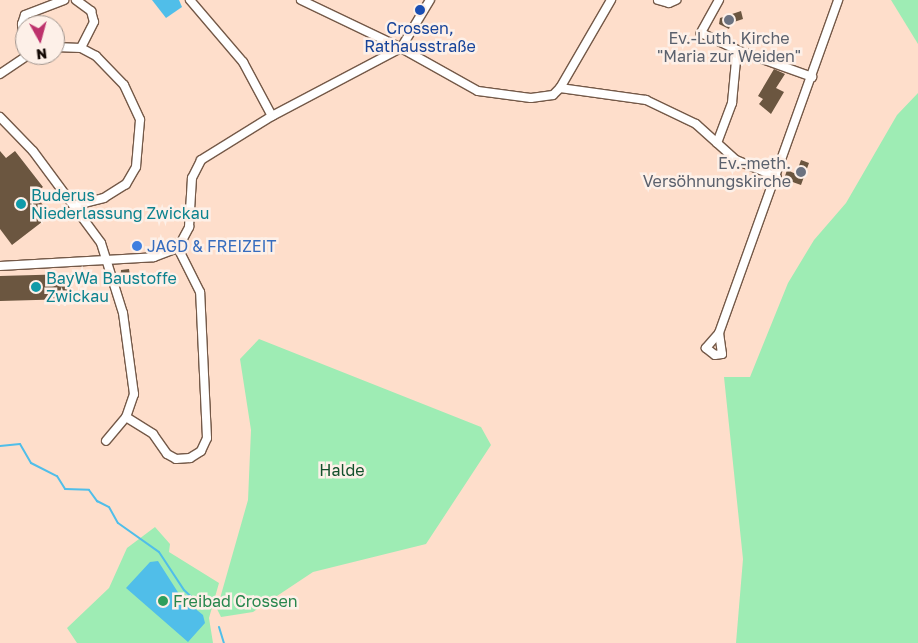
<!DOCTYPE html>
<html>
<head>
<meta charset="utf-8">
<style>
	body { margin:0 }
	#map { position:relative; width:918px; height:643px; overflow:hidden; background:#fedecb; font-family:"Golos Text",sans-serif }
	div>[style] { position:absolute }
	.green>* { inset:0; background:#9eecb4 }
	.water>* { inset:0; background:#50bee9 }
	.stream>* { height:2px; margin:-1px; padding:0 1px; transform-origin:1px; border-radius:1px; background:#50bee9 }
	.building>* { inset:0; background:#6b5640 }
	.roads { filter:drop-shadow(1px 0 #745948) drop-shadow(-1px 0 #745948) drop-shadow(0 1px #745948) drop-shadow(0 -1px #745948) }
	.minor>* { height:8px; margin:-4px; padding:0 4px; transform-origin:4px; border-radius:4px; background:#fff }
	.dots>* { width:14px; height:14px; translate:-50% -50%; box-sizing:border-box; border:2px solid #fdf0e8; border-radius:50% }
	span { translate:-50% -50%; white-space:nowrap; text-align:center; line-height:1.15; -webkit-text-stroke:5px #fdf0e8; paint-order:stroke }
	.transit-label { font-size:16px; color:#164399 }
	.worship-label { font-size:16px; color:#5b616d }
	.right { translate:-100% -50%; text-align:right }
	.culture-label { font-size:16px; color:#0d838f }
	.left { translate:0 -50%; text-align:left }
	.shop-label { font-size:16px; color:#366cbe }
	.park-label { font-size:16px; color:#13502b }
	.leisure-label { font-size:16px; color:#27864d }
	.north { position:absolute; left:15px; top:15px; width:50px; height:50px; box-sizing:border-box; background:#fdf0e8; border:1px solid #9f948d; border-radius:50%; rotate:173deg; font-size:14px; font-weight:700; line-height:20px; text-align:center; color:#130904 }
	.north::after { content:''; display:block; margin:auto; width:18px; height:22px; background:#bd326c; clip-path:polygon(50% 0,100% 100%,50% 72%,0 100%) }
</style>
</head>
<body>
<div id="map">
	<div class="green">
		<div style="clip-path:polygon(891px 0,918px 0,918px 44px)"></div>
		<div style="clip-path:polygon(918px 93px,918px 643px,736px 643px,743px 559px,724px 377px,750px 377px,788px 283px,814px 240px,846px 203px,897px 115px)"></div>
		<div style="clip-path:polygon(259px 339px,481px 427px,491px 445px,426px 544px,313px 572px,253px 612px,221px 617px,217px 609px,248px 500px,251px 430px,240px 359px)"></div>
		<div style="clip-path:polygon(155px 527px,170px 544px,169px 552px,219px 583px,209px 618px,213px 643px,77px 643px,67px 628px,109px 588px,127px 548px)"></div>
	</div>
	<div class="water">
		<div style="clip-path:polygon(152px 0,179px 0,182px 7px,166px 18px)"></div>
		<div style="clip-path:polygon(158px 561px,181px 597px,203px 615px,205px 623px,188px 642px,126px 588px,150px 562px)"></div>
	</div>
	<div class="stream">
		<div style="left:0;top:446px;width:20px;rotate:-6deg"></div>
		<div style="left:20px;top:444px;width:22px;rotate:60deg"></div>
		<div style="left:31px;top:463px;width:29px;rotate:27deg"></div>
		<div style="left:57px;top:476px;width:15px;rotate:58deg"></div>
		<div style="left:65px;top:489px;width:24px;rotate:2deg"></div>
		<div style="left:89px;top:490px;width:14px;rotate:54deg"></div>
		<div style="left:97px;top:501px;width:13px;rotate:27deg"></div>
		<div style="left:109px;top:507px;width:18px;rotate:61deg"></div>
		<div style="left:118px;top:523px;width:50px;rotate:35.3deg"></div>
		<div style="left:159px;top:552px;width:45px;rotate:56.7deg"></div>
		<div style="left:184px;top:590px;width:22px;rotate:43deg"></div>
		<div style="left:219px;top:627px;width:17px;rotate:73deg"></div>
	</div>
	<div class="building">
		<div style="clip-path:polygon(741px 11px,743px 19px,731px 23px,729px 29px,719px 24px,720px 18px)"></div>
		<div style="clip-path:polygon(774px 69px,785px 74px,776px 88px,784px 92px,771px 114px,759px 104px,763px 99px,758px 96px)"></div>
		<div style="clip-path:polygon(0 151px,6px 158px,15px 151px,43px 187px,34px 194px,51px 215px,12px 245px,0 229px)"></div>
		<div style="clip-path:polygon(801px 160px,809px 163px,801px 185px,784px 179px,787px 170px,796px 174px)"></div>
		<div style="clip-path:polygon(129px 269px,131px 283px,120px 284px,121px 270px)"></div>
		<div style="clip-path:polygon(71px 274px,72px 299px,0 301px,0 276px)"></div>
	</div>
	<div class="roads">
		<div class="minor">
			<div style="left:76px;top:0;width:19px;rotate:36deg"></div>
			<div style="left:91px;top:11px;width:11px;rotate:75deg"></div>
			<div style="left:94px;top:22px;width:29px;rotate:117deg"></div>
			<div style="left:190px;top:0;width:82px;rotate:49.5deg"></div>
			<div style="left:243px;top:62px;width:61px;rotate:61.8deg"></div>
			<div style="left:301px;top:0;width:111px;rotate:25.6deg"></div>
			<div style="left:401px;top:48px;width:88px;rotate:29.2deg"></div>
			<div style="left:478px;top:91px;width:53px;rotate:7.5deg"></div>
			<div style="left:531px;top:98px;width:22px;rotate:-8deg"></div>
			<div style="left:553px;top:95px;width:10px;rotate:-45deg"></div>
			<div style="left:560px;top:88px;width:87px;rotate:7.9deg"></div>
			<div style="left:646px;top:100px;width:55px;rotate:25.6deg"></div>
			<div style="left:696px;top:124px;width:54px;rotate:42deg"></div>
			<div style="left:736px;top:160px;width:44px;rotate:22.5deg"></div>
			<div style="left:658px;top:0;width:11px;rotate:15deg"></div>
			<div style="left:669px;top:3px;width:8px;rotate:-23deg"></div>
			<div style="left:719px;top:0;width:38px;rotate:119deg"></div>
			<div style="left:701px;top:33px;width:40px;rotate:25deg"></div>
			<div style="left:737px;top:50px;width:80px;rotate:19.8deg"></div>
			<div style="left:55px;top:47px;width:26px;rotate:2deg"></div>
			<div style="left:81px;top:48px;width:17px;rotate:28deg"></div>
			<div style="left:96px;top:56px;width:40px;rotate:46deg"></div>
			<div style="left:124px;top:85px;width:38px;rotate:65deg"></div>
			<div style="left:140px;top:120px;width:47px;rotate:94.9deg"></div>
			<div style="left:136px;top:167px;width:20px;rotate:120deg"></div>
			<div style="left:126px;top:184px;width:26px;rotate:148deg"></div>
			<div style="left:104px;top:198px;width:29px;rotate:166deg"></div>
			<div style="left:401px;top:48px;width:56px;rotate:-58.9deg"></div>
			<div style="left:25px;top:49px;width:25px;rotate:-97deg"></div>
			<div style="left:22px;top:24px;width:9px;rotate:-72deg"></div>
			<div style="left:25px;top:15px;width:42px;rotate:-21deg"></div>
			<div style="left:0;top:74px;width:34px;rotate:-34deg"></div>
			<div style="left:560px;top:88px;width:102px;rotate:-59.9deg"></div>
			<div style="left:0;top:117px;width:47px;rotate:45.9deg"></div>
			<div style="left:33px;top:151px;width:114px;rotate:53.5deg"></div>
			<div style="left:101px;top:243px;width:73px;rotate:72.6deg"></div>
			<div style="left:123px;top:313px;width:82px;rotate:82.3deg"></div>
			<div style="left:134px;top:394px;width:24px;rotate:109deg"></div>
			<div style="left:126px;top:417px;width:31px;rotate:130deg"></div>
			<div style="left:717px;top:143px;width:43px;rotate:-69.4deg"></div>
			<div style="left:732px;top:103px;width:53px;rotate:-84.6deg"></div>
			<div style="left:0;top:266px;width:154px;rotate:-3.3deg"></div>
			<div style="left:154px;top:257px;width:26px;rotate:-21deg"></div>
			<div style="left:178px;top:248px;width:24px;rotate:-62deg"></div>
			<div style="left:189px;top:227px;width:49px;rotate:-86.5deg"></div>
			<div style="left:192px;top:178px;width:20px;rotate:-63deg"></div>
			<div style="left:201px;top:160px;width:84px;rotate:-31.8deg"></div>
			<div style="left:272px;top:116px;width:146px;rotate:-27.8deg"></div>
			<div style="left:719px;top:333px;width:20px;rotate:131deg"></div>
			<div style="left:706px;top:348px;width:11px;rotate:38deg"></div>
			<div style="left:715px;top:355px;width:7px;rotate:-8deg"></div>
			<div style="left:722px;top:354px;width:21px;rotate:-98deg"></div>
			<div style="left:719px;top:333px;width:354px;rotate:-70.3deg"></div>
			<div style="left:126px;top:417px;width:32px;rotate:32deg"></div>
			<div style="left:153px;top:434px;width:24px;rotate:55deg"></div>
			<div style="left:167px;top:454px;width:10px;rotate:29deg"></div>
			<div style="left:176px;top:459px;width:14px;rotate:-4deg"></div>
			<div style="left:190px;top:458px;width:13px;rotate:-32deg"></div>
			<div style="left:201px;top:451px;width:14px;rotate:-65deg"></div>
			<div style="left:207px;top:438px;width:146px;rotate:-92.7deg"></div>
			<div style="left:200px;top:292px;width:49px;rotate:-116.6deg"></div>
		</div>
	</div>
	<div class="dots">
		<div style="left:420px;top:10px;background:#1a4fb4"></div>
		<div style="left:729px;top:20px;background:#6b7280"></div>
		<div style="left:801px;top:172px;background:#6b7280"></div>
		<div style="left:21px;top:204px;background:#0f9aa8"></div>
		<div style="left:137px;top:246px;background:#3f7fe0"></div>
		<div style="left:36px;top:287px;background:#0f9aa8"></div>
		<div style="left:163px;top:601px;background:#2e9e5b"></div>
	</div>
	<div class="transit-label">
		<span style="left:420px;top:37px">Crossen,<br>Rathausstraße</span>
	</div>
	<div class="worship-label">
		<span style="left:729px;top:47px">Ev.-Luth. Kirche<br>"Maria zur Weiden"</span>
		<span class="right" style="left:791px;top:172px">Ev.-meth.<br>Versöhnungskirche</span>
	</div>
	<div class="culture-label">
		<span class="left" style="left:31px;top:204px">Buderus<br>Niederlassung Zwickau</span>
		<span class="left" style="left:46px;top:287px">BayWa Baustoffe<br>Zwickau</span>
	</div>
	<div class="shop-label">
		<span class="left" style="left:147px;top:246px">JAGD &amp; FREIZEIT</span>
	</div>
	<div class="park-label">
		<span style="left:342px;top:470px">Halde</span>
	</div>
	<div class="leisure-label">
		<span class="left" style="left:173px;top:601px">Freibad Crossen</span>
	</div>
	<div class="north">N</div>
</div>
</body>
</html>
